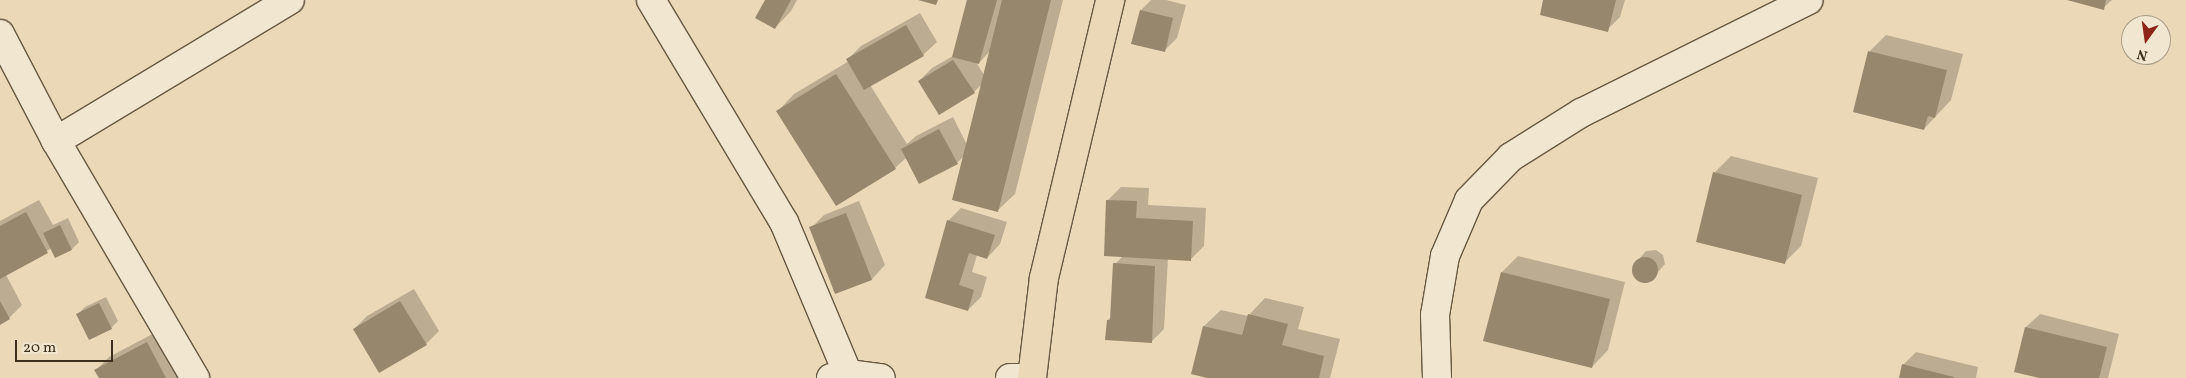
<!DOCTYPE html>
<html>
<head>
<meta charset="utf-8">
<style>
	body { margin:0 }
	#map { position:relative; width:2186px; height:378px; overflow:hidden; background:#ead8b7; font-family:Vollkorn,serif }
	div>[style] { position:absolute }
	.shadow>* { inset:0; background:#0003 }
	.building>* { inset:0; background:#97876c }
	.round { border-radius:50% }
	.roads { filter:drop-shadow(1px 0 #685942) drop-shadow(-1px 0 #685942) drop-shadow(0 1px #685942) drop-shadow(0 -1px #685942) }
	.minor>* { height:28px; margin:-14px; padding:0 14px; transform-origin:14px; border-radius:14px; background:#f1e6d0 }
	.major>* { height:28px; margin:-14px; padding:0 14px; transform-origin:14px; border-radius:14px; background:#ead8b7 }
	span { translate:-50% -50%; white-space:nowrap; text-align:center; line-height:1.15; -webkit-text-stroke:4.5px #f1e6d0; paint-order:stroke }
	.north { position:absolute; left:2121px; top:15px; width:50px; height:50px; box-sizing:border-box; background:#f1e6d0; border:1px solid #a99d88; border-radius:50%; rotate:194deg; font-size:14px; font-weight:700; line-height:20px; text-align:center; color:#3d2f1b }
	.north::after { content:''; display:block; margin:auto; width:18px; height:22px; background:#8f2418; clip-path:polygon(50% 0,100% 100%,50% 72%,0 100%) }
	.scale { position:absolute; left:15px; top:340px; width:98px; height:22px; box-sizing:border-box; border:2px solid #3d2f1b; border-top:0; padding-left:6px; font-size:15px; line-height:18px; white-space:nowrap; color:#3d2f1b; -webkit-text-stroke:4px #f1e6d0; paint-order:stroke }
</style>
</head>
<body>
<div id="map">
	<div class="shadow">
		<div style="clip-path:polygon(766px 0,797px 0,791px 11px,775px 28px)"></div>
		<div style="clip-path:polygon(evenodd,967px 0,1063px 0,1015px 194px,998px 210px,964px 156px,957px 163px,907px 157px,895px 168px,778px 111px,794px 94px,849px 61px,848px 59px,861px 46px,920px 13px,937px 42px,923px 55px,870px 85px,907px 144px,916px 136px,953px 117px,967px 145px,982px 84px,974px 92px,919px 81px,932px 68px,953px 56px,967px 0,990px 51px,984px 75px,976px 62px,979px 63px,990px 51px)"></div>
		<div style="clip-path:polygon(1151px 0,1166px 0,1186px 5px,1177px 38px,1164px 51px,1133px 43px,1141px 10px)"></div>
		<div style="clip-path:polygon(1545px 0,1625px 0,1620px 17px,1607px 30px)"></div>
		<div style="clip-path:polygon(2069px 0,2112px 0,2103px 8px)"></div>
		<div style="clip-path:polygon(1886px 35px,1963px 54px,1951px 100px,1924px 129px,1870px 51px)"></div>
		<div style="clip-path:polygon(1731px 156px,1818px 178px,1801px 246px,1784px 263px,1714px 173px)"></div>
		<div style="clip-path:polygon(1121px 187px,1149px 188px,1148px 205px,1206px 208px,1204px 246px,1191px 259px,1168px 258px,1164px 329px,1151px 342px,1108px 320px,1112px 316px,1115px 264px,1123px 256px,1108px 200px)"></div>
		<div style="clip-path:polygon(39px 200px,53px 225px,68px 218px,79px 242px,72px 249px,55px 257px,52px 248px,6px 275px,22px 305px,9px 318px,0 323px,0 221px)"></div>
		<div style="clip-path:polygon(859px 201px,885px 265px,872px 279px,836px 293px,811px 228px,824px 215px)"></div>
		<div style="clip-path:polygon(961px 208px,1007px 222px,1000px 244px,987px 258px,977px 255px,972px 272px,987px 277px,981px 297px,968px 310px,926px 297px,948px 221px)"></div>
		<div style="clip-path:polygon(1656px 250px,1663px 255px,1665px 264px,1651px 280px,1642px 281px,1634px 276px,1633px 266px,1646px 251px)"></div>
		<div style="clip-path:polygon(1518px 256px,1625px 282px,1608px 350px,1592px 367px,1485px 340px,1502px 272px)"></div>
		<div style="clip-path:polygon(414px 289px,439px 331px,426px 344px,354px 329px,367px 316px)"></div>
		<div style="clip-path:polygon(106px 297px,118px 321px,111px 328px,78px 314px,85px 307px)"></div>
		<div style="clip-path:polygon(1265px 298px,1304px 307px,1298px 329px,1340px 339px,1330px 378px,1212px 378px,1193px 373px,1204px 326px,1221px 310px,1248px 316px)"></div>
		<div style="clip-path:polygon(2040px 314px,2119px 334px,2108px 378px,2044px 378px,2015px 371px,2026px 327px)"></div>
		<div style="clip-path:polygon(160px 330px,183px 372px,177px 378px,100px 378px,96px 370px,109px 357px)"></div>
		<div style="clip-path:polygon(1916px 352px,1978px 367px,1976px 378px,1900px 378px,1903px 365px)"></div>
	</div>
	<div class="building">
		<div style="clip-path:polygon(765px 0,791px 0,775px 29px,755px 18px)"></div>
		<div style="clip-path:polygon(918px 0,938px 0,936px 5px)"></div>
		<div style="clip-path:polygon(967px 0,997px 0,979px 64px,952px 57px)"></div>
		<div style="clip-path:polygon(1002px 0,1051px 0,998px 212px,952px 200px)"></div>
		<div style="clip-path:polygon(1543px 0,1616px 0,1608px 32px,1540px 15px)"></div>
		<div style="clip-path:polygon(2067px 0,2106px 0,2104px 10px)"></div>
		<div style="clip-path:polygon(1140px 10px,1173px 18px,1165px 52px,1131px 44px)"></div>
		<div style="clip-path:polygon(906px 25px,924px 56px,864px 90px,846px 59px)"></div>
		<div style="clip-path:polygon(1868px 51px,1947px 70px,1935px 118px,1928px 116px,1924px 130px,1853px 112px)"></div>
		<div style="clip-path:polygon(953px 60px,975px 93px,939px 115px,918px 81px)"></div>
		<div style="clip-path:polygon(836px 74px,896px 169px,836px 206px,776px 111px)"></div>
		<div style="clip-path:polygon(939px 129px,958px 164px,919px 184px,901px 149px)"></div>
		<div style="clip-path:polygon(1713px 172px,1802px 195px,1785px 264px,1696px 242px)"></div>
		<div style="clip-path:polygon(1106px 200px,1137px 201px,1136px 218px,1193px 221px,1191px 261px,1104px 256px)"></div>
		<div style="clip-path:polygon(26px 212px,48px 253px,0 279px,0 226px)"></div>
		<div style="clip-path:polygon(846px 213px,872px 280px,835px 294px,809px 227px)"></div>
		<div style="clip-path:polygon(947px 220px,995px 235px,987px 259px,969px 253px,959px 285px,974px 290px,968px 311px,925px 298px)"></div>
		<div style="clip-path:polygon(60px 225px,72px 250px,55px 258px,43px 233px)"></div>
		<div class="round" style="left:1632px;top:257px;width:26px;height:26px"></div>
		<div style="clip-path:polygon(1113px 263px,1155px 266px,1152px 343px,1105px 340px,1107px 320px,1110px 320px)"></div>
		<div style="clip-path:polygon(1501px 272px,1610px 299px,1592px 368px,1483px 341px)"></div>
		<div style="clip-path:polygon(0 301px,10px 319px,0 325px)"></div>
		<div style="clip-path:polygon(400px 301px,427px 345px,379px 373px,353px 329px)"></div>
		<div style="clip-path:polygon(99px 303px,112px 329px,89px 340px,76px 314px)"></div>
		<div style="clip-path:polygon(1248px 314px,1288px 324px,1282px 345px,1324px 356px,1319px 378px,1207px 378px,1191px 374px,1203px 326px,1242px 335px)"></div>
		<div style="clip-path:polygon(2025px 327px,2107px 347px,2099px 378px,2039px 378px,2014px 372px)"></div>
		<div style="clip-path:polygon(147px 342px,166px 378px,99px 378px,94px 370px)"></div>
		<div style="clip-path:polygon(1902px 364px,1954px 377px,1954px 378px,1899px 378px)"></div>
	</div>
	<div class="roads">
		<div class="minor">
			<div style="left:651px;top:0;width:259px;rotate:59.1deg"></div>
			<div style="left:784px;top:222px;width:165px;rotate:67.2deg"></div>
			<div style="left:0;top:34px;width:121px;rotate:62.4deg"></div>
			<div style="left:56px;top:141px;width:275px;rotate:59.6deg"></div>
			<div style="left:56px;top:141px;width:273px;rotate:-31.1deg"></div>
			<div style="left:831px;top:378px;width:17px;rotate:-13deg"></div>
			<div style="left:848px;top:374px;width:33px;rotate:7deg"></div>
			<div style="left:1010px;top:378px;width:22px"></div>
			<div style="left:1437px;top:378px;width:63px;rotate:-91.8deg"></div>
			<div style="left:1435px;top:315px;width:60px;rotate:-80.4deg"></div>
			<div style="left:1445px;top:256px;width:61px;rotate:-66.8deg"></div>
			<div style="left:1469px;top:200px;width:60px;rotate:-45.7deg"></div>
			<div style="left:1511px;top:157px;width:83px;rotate:-32.2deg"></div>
			<div style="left:1581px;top:113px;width:254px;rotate:-26.4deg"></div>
		</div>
		<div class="major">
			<div style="left:1032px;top:378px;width:101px;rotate:-83.2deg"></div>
			<div style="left:1044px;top:278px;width:286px;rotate:-76.6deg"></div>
		</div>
	</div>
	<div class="north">N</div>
	<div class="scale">20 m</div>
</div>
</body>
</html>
